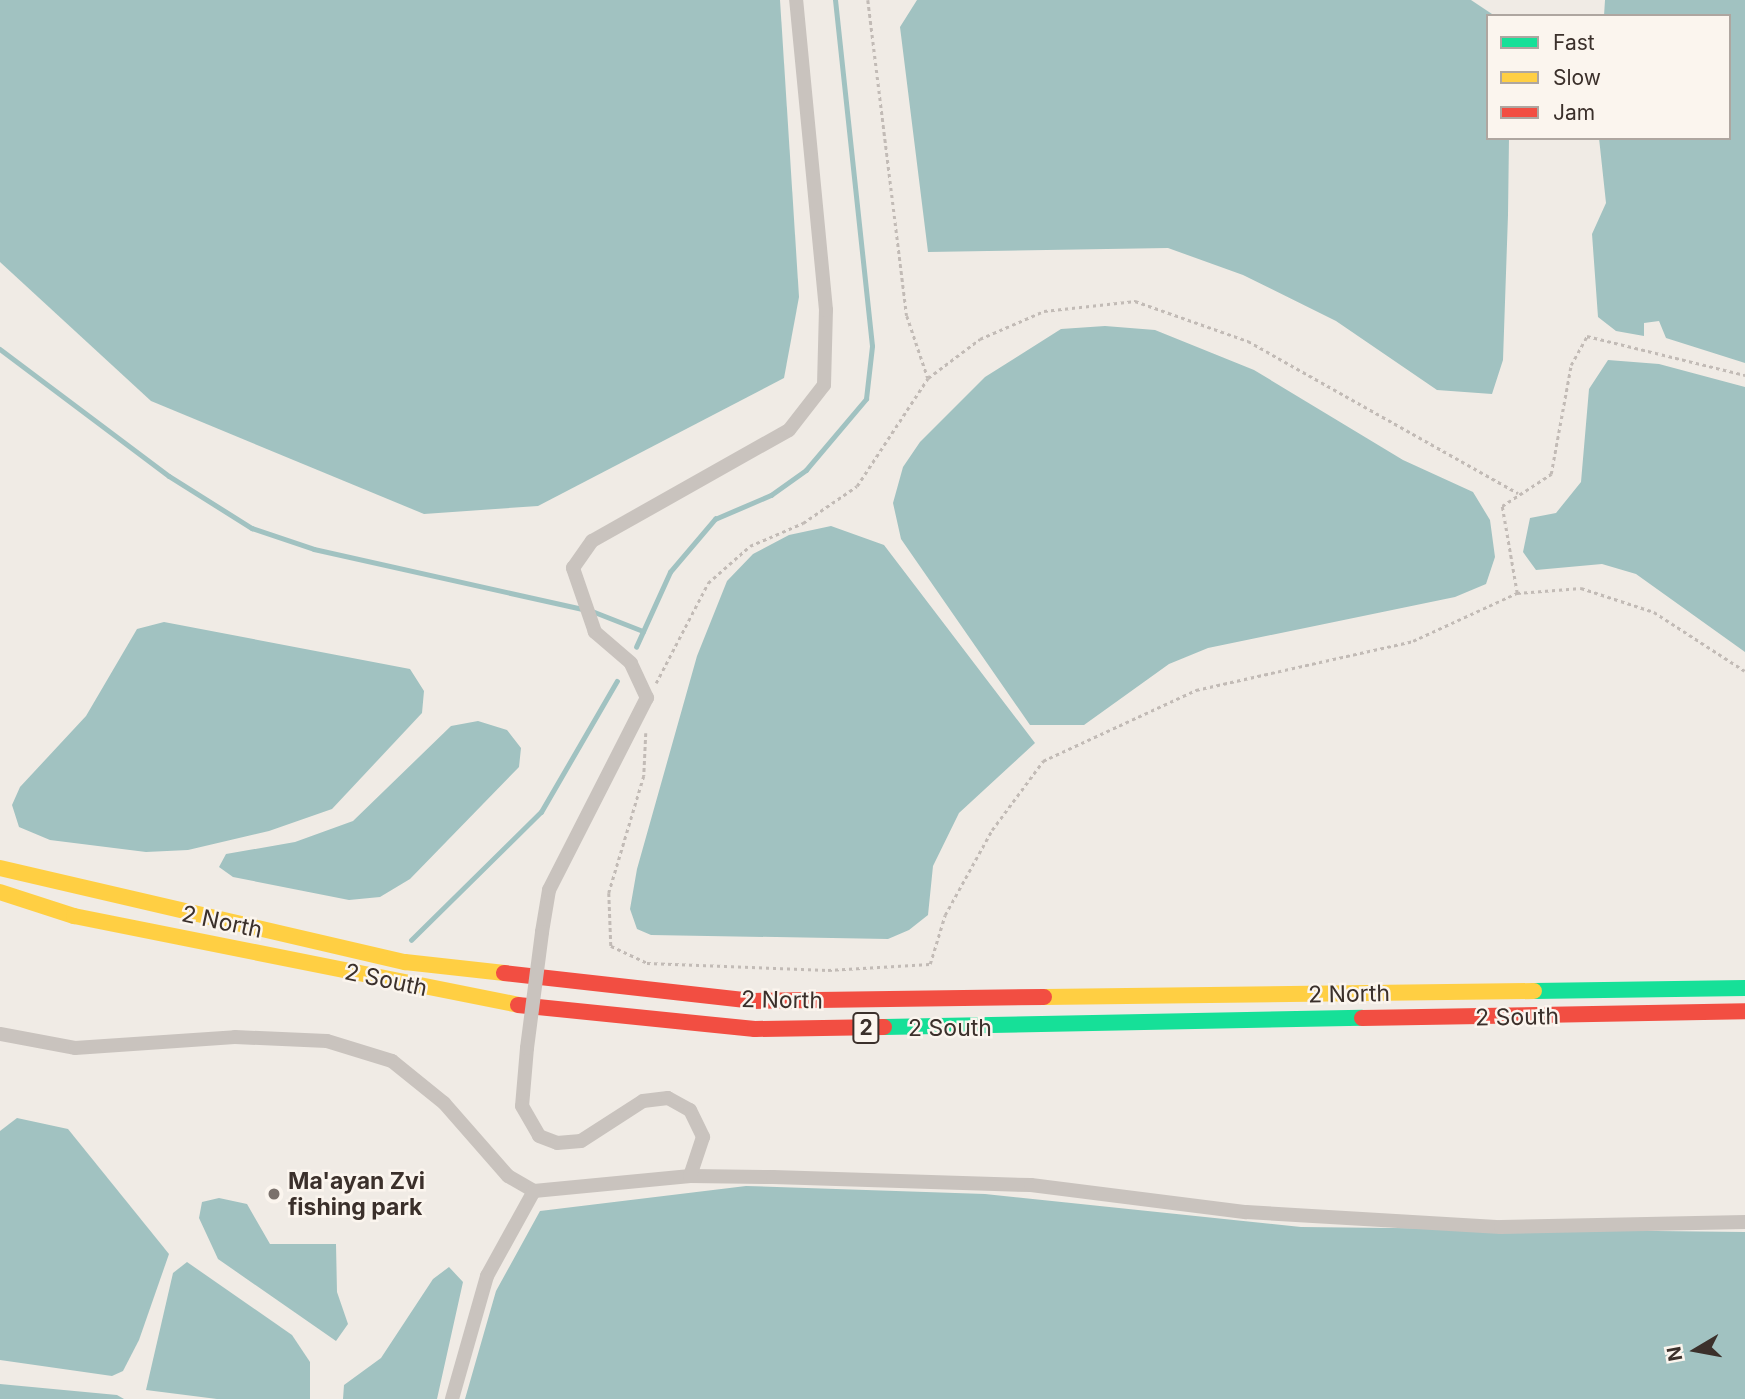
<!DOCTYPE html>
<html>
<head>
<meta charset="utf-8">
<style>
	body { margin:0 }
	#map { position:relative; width:1745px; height:1399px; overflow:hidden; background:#f0ebe5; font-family:Inter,sans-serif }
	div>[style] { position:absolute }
	.water>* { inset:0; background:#a1c2c1 }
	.stream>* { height:4.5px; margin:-2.25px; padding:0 2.25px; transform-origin:2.25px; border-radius:2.25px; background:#a1c2c1 }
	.path>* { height:2.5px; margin-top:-1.25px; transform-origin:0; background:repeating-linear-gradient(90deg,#c2bbb6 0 3.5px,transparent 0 7px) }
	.street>* { height:14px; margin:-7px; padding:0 7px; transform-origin:7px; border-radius:7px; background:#c9c3be }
	.fast>* { height:16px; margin:-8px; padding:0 8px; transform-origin:8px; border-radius:8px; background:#16e098 }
	.slow>* { height:16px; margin:-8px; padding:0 8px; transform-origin:8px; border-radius:8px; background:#ffcf43 }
	.jam>* { height:16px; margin:-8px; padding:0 8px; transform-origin:8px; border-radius:8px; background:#f24e42 }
	.street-bridge>* { height:14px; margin:-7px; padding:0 7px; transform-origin:7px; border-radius:7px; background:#c9c3be }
	.dots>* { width:19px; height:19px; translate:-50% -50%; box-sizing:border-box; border:4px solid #fbf5ee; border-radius:50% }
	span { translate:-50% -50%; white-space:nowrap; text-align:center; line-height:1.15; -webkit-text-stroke:5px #fbf5ee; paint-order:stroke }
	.shield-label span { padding:2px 5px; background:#fbf5ee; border:2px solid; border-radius:5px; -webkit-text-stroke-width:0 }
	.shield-label { font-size:21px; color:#3b302b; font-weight:700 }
	.street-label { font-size:23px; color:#3b302b }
	.poi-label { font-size:23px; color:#3b302b; font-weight:700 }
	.left { translate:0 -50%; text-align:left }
	.legend { position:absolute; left:1486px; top:14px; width:245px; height:126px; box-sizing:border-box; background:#fbf5ee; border:2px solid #aea6a0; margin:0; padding:9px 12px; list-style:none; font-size:21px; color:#3b302b }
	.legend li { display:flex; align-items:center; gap:14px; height:35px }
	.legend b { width:35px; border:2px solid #aea6a0 }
	.north { position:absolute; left:1661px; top:1315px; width:70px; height:70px; -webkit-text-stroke:5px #fbf5ee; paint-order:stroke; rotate:260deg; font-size:19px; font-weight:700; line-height:28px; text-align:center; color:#3b302b }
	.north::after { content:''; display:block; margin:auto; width:24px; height:32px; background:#3b302b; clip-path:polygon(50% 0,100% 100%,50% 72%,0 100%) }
</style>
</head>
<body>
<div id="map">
	<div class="water">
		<div style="clip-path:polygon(0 0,780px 0,799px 297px,784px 378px,538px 506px,424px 514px,151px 401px,0 262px)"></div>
		<div style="clip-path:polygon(917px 0,1471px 0,1495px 16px,1488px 16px,1488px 138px,1509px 138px,1508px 215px,1503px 360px,1492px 394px,1437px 390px,1336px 321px,1243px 275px,1168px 248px,928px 252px,900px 27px)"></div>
		<div style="clip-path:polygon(1605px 0,1745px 0,1745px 363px,1666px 338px,1659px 321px,1644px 323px,1644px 336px,1616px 331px,1598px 317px,1592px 234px,1606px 203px,1599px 138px,1729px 138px,1729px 16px,1604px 16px)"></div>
		<div style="clip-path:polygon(1105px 326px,1155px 330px,1254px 370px,1403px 460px,1473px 492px,1490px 520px,1495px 557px,1486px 584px,1455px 597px,1208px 648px,1169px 664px,1084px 725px,1030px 725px,901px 539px,893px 503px,903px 467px,920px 442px,985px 377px,1061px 329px)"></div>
		<div style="clip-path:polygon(1608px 360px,1659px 364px,1745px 387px,1745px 652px,1636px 574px,1602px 564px,1536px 570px,1523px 552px,1530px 518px,1556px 513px,1581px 482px,1589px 389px)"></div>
		<div style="clip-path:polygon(831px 526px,884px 545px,1035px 743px,959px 813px,933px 866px,928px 915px,909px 930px,888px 939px,651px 935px,637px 929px,630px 909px,637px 869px,697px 656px,727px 581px,753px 554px,789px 535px)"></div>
		<div style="clip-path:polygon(164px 622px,410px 669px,424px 691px,422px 713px,332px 809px,269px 831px,188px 850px,146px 852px,50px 840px,19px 827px,12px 805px,20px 787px,86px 716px,137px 629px)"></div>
		<div style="clip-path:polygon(478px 721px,507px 730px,521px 748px,519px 767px,410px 879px,380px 897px,349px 900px,233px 877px,219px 867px,226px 854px,295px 842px,353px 821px,451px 726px)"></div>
		<div style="clip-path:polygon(17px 1118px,68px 1129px,169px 1254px,139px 1340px,123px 1371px,112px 1376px,0 1360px,0 1131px)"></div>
		<div style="clip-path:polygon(746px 1186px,985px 1194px,1301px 1227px,1745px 1232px,1745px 1399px,465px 1399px,496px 1291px,540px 1211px)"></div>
		<div style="clip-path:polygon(219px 1198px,247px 1204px,270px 1244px,336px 1244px,337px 1292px,348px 1324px,336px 1341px,218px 1259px,199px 1218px,202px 1202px)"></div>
		<div style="clip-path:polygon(187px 1262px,292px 1335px,310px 1362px,310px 1399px,217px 1399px,146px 1390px,173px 1273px)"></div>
		<div style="clip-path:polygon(449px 1267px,463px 1282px,437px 1399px,343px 1399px,344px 1385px,381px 1358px,433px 1279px)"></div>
		<div style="clip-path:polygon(0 1384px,117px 1395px,124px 1399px,0 1399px)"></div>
	</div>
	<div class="stream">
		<div style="left:0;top:349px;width:211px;rotate:36.9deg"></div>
		<div style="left:169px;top:476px;width:98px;rotate:32.1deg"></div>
		<div style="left:252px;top:528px;width:65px;rotate:18.7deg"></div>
		<div style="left:314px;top:549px;width:276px;rotate:12.6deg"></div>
		<div style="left:592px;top:611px;width:55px;rotate:21.4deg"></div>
		<div style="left:636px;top:647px;width:82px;rotate:-65.6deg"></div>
		<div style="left:670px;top:572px;width:70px;rotate:-49.7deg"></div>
		<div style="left:715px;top:519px;width:61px;rotate:-23.2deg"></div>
		<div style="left:771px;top:495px;width:43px;rotate:-35.5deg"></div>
		<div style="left:806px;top:470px;width:93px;rotate:-49.8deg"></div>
		<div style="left:866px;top:399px;width:53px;rotate:-83.5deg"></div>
		<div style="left:872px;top:346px;width:348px;rotate:-96.1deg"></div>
		<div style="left:411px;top:940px;width:182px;rotate:-44.6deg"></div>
		<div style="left:541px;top:812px;width:151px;rotate:-59.9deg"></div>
	</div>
	<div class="path">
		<div style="left:868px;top:0;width:318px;rotate:83deg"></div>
		<div style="left:907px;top:316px;width:65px;rotate:71.3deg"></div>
		<div style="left:1517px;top:593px;width:88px;rotate:-99.8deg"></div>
		<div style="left:1502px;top:506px;width:59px;rotate:-33.1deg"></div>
		<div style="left:1551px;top:474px;width:111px;rotate:-79.6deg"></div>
		<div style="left:1571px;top:365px;width:33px;rotate:-61deg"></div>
		<div style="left:1587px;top:336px;width:163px;rotate:13.9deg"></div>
		<div style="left:656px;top:683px;width:113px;rotate:-62.5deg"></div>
		<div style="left:708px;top:583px;width:56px;rotate:-41.4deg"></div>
		<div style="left:750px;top:546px;width:58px;rotate:-23.5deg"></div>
		<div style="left:803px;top:523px;width:65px;rotate:-34.4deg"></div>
		<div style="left:857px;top:486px;width:129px;rotate:-56.7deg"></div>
		<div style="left:928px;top:378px;width:65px;rotate:-36.9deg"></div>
		<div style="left:980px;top:339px;width:70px;rotate:-23.6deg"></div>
		<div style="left:1044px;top:311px;width:92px;rotate:-6.3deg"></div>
		<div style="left:1135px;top:301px;width:120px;rotate:19.5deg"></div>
		<div style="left:1248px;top:341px;width:310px;rotate:29.4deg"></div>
		<div style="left:646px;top:733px;width:43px;rotate:92.7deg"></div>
		<div style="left:644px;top:776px;width:122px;rotate:106.7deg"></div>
		<div style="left:609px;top:893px;width:53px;rotate:87.8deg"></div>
		<div style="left:611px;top:946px;width:40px;rotate:25deg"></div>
		<div style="left:647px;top:963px;width:181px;rotate:2.2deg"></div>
		<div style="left:828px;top:970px;width:102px;rotate:-3.4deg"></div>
		<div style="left:930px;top:964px;width:51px;rotate:-73deg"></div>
		<div style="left:945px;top:915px;width:97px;rotate:-61.1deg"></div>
		<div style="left:992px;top:830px;width:86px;rotate:-53.5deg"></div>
		<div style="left:1043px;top:761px;width:169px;rotate:-24.9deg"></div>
		<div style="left:1196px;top:690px;width:222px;rotate:-12.7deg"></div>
		<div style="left:1413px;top:641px;width:115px;rotate:-24.8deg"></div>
		<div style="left:1517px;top:593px;width:64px;rotate:-4.5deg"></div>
		<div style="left:1581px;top:588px;width:77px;rotate:18.2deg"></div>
		<div style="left:1654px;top:612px;width:108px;rotate:33deg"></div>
	</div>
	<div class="street">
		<div style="left:542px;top:932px;width:43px;rotate:-80.5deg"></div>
		<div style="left:549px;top:890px;width:216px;rotate:-63deg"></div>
		<div style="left:647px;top:698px;width:38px;rotate:-115deg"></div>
		<div style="left:631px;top:663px;width:48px;rotate:-139.3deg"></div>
		<div style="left:595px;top:632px;width:68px;rotate:-109deg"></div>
		<div style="left:573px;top:568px;width:33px;rotate:-55deg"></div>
		<div style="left:592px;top:541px;width:226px;rotate:-29.4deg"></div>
		<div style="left:789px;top:430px;width:57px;rotate:-52.1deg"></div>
		<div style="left:824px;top:385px;width:75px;rotate:-88.5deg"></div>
		<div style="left:826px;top:310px;width:311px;rotate:-95.5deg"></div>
		<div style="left:0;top:1034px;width:76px;rotate:10.6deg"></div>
		<div style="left:75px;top:1048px;width:160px;rotate:-3.9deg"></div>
		<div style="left:235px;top:1037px;width:92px;rotate:2.5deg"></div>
		<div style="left:327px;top:1041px;width:68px;rotate:17.1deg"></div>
		<div style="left:392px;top:1061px;width:67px;rotate:38.9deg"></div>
		<div style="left:444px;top:1103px;width:97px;rotate:48.8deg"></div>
		<div style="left:508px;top:1176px;width:30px;rotate:30deg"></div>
		<div style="left:534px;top:1191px;width:157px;rotate:-5.5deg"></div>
		<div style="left:690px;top:1176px;width:83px;rotate:0.7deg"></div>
		<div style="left:773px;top:1177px;width:258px;rotate:1.8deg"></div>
		<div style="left:1031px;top:1185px;width:217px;rotate:7.2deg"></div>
		<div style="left:1246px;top:1212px;width:255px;rotate:3.4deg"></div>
		<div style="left:1501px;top:1227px;width:244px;rotate:-1.2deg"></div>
		<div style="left:527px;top:1048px;width:58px;rotate:94.9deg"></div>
		<div style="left:522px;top:1106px;width:34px;rotate:60deg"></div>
		<div style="left:539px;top:1136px;width:19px;rotate:21deg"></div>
		<div style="left:557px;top:1143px;width:24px;rotate:-5deg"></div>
		<div style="left:581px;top:1141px;width:74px;rotate:-32.8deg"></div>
		<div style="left:643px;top:1101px;width:25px;rotate:-7deg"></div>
		<div style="left:668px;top:1098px;width:25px;rotate:29deg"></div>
		<div style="left:690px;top:1110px;width:30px;rotate:64deg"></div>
		<div style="left:703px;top:1137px;width:41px;rotate:108.4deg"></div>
		<div style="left:452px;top:1399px;width:128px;rotate:-74.1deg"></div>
		<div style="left:487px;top:1276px;width:97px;rotate:-61.1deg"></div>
	</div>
	<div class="fast">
		<div style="left:1534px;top:991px;width:211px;rotate:-0.8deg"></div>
		<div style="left:884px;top:1027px;width:478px;rotate:-1.1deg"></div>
	</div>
	<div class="slow">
		<div style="left:0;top:868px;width:416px;rotate:13.1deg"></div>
		<div style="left:405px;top:962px;width:100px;rotate:6.3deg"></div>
		<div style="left:0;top:892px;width:78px;rotate:18deg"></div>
		<div style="left:74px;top:916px;width:453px;rotate:11.3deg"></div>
		<div style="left:1044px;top:997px;width:490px;rotate:-0.7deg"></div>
	</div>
	<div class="jam">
		<div style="left:504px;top:973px;width:250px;rotate:6.4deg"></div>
		<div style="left:752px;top:1001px;width:292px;rotate:-0.8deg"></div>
		<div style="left:518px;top:1005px;width:238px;rotate:5.8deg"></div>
		<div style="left:755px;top:1029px;width:129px;rotate:-0.9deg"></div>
		<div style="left:1362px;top:1018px;width:383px;rotate:-1deg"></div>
	</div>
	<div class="street-bridge">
		<div style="left:527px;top:1048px;width:117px;rotate:-82.6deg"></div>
	</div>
	<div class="dots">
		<div style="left:274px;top:1194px;background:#7a716c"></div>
	</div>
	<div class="shield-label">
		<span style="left:866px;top:1028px">2</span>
	</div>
	<div class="street-label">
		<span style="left:222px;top:922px;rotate:12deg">2 North</span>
		<span style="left:386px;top:980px;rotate:12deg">2 South</span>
		<span style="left:1349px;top:994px;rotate:-1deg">2 North</span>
		<span style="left:782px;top:1000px;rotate:1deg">2 North</span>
		<span style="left:1517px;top:1017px;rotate:-1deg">2 South</span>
		<span style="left:950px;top:1028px">2 South</span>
	</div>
	<div class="poi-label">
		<span class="left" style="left:288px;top:1194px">Ma'ayan Zvi<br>fishing park</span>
	</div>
	<ul class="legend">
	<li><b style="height:9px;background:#16e098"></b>Fast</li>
	<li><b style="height:9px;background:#ffcf43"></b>Slow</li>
	<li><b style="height:9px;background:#f24e42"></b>Jam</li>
	</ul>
	<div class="north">N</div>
</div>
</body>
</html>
